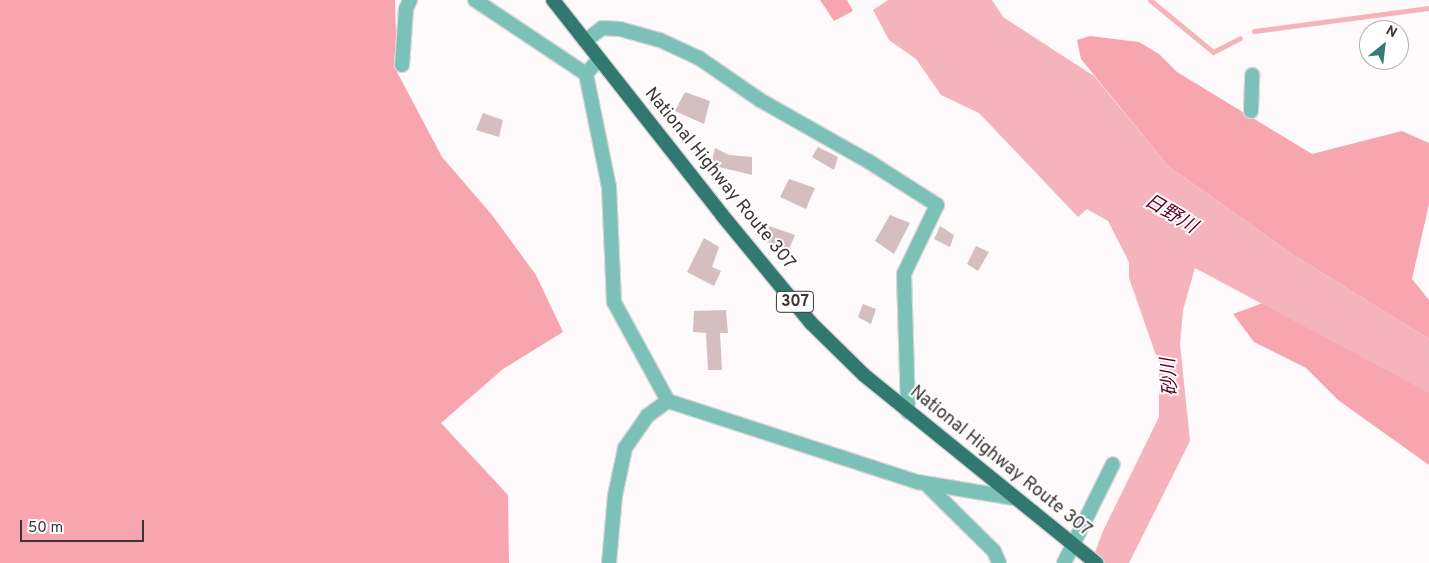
<!DOCTYPE html>
<html>
<head>
<meta charset="utf-8">
<style>
	body { margin:0 }
	#map { position:relative; width:1429px; height:563px; overflow:hidden; background:#fef9fa; font-family:Overpass,"Noto Sans JP",sans-serif }
	div>[style] { position:absolute }
	.forest>* { inset:0; background:#f7a6b0 }
	.water>* { inset:0; background:#f5b3bb }
	.stream>* { height:5px; margin:-2.5px; padding:0 2.5px; transform-origin:2.5px; border-radius:2.5px; background:#f5b3bb }
	.building>* { inset:0; background:#d5bec0 }
	.roads { filter:drop-shadow(1px 0 #dbd6d7) drop-shadow(-1px 0 #dbd6d7) drop-shadow(0 1px #dbd6d7) drop-shadow(0 -1px #dbd6d7) }
	.minor>* { height:14px; margin:-7px; padding:0 7px; transform-origin:7px; border-radius:7px; background:#7cc1b8 }
	.trunk>* { height:14px; margin:-7px; padding:0 7px; transform-origin:7px; border-radius:7px; background:#317870 }
	span { translate:-50% -50%; white-space:nowrap; text-align:center; line-height:1.15; -webkit-text-stroke:4px #fff; paint-order:stroke }
	.shield-label span { padding:1px 4px; background:#fff; border:1px solid; border-radius:4px; -webkit-text-stroke-width:0 }
	.shield-label { font-size:16px; color:#3e3435; font-weight:700 }
	.street-label { font-size:18px; color:#3e3435 }
	.water-label { font-size:19px; color:#610021; font-style:italic }
	.north { position:absolute; left:1359px; top:20px; width:50px; height:50px; box-sizing:border-box; background:#fff; border:1px solid #b2aeae; border-radius:50%; rotate:29deg; font-size:14px; font-weight:700; line-height:20px; text-align:center; color:#3e3435 }
	.north::after { content:''; display:block; margin:auto; width:18px; height:22px; background:#357c75; clip-path:polygon(50% 0,100% 100%,50% 72%,0 100%) }
	.scale { position:absolute; left:20px; top:520px; width:124px; height:22px; box-sizing:border-box; border:2px solid #3e3435; border-top:0; padding-left:6px; font-size:15px; line-height:18px; white-space:nowrap; color:#3e3435; -webkit-text-stroke:4px #fff; paint-order:stroke }
</style>
</head>
<body>
<div id="map">
	<div class="forest">
		<div style="clip-path:polygon(0 0,395px 0,397px 72px,442px 157px,492px 215px,536px 275px,563px 332px,503px 369px,441px 423px,508px 495px,509px 563px,0 563px)"></div>
		<div style="clip-path:polygon(820px 0,847px 0,853px 11px,834px 21px)"></div>
		<div style="clip-path:polygon(1090px 36px,1139px 42px,1159px 54px,1177px 72px,1312px 154px,1402px 131px,1429px 143px,1429px 204px,1412px 279px,1429px 300px,1429px 339px,1295px 256px,1168px 166px,1081px 59px,1077px 40px)"></div>
		<div style="clip-path:polygon(1274px 299px,1429px 380px,1429px 465px,1338px 400px,1306px 368px,1254px 342px,1233px 314px)"></div>
	</div>
	<div class="water">
		<div style="clip-path:polygon(888px 0,992px 0,1003px 17px,1094px 76px,1168px 166px,1295px 256px,1429px 339px,1429px 393px,1195px 268px,1183px 310px,1180px 344px,1190px 441px,1129px 563px,1091px 563px,1103px 531px,1159px 417px,1159px 364px,1129px 278px,1129px 262px,1108px 221px,1087px 209px,1078px 217px,979px 113px,941px 95px,916px 59px,889px 40px,873px 10px)"></div>
	</div>
	<div class="stream">
		<div style="left:1150px;top:0;width:82px;rotate:39.5deg"></div>
		<div style="left:1213px;top:52px;width:30px;rotate:-27deg"></div>
		<div style="left:1254px;top:31px;width:177px;rotate:-7.5deg"></div>
	</div>
	<div class="building">
		<div style="clip-path:polygon(685px 92px,710px 101px,704px 124px,675px 111px)"></div>
		<div style="clip-path:polygon(483px 113px,503px 120px,499px 137px,476px 130px)"></div>
		<div style="clip-path:polygon(818px 147px,838px 157px,834px 170px,812px 157px)"></div>
		<div style="clip-path:polygon(715px 148px,729px 155px,752px 157px,752px 175px,711px 165px)"></div>
		<div style="clip-path:polygon(789px 179px,815px 188px,806px 209px,780px 197px)"></div>
		<div style="clip-path:polygon(890px 215px,910px 223px,894px 254px,875px 241px)"></div>
		<div style="clip-path:polygon(769px 226px,795px 235px,788px 252px,765px 241px)"></div>
		<div style="clip-path:polygon(940px 226px,954px 235px,950px 247px,934px 239px)"></div>
		<div style="clip-path:polygon(704px 238px,719px 247px,712px 267px,721px 271px,714px 286px,687px 272px)"></div>
		<div style="clip-path:polygon(976px 246px,989px 252px,978px 271px,967px 264px)"></div>
		<div style="clip-path:polygon(863px 304px,876px 309px,871px 324px,858px 317px)"></div>
		<div style="clip-path:polygon(726px 310px,728px 333px,720px 333px,722px 370px,708px 370px,706px 333px,693px 332px,694px 311px)"></div>
	</div>
	<div class="roads">
		<div class="minor">
			<div style="left:475px;top:0;width:133px;rotate:33.7deg"></div>
			<div style="left:585px;top:41px;width:21px;rotate:-37deg"></div>
			<div style="left:602px;top:28px;width:18px;rotate:3deg"></div>
			<div style="left:620px;top:29px;width:41px;rotate:15.4deg"></div>
			<div style="left:660px;top:40px;width:43px;rotate:24.8deg"></div>
			<div style="left:699px;top:58px;width:74px;rotate:34.5deg"></div>
			<div style="left:760px;top:100px;width:124px;rotate:29.5deg"></div>
			<div style="left:868px;top:161px;width:82px;rotate:32.5deg"></div>
			<div style="left:937px;top:205px;width:76px;rotate:115.6deg"></div>
			<div style="left:904px;top:274px;width:138px;rotate:88.3deg"></div>
			<div style="left:599px;top:59px;width:20px;rotate:131deg"></div>
			<div style="left:586px;top:74px;width:115px;rotate:78.5deg"></div>
			<div style="left:609px;top:187px;width:115px;rotate:87.5deg"></div>
			<div style="left:614px;top:302px;width:113px;rotate:61.4deg"></div>
			<div style="left:668px;top:401px;width:263px;rotate:18deg"></div>
			<div style="left:918px;top:482px;width:97px;rotate:9.5deg"></div>
			<div style="left:402px;top:65px;width:56px;rotate:-85.9deg"></div>
			<div style="left:406px;top:9px;width:10px;rotate:-66deg"></div>
			<div style="left:1251px;top:111px;width:36px;rotate:-88deg"></div>
			<div style="left:926px;top:484px;width:95px;rotate:44.6deg"></div>
			<div style="left:994px;top:551px;width:13px;rotate:67deg"></div>
			<div style="left:609px;top:563px;width:67px;rotate:-84.9deg"></div>
			<div style="left:615px;top:496px;width:49px;rotate:-78.2deg"></div>
			<div style="left:625px;top:448px;width:39px;rotate:-55deg"></div>
			<div style="left:647px;top:416px;width:26px;rotate:-36deg"></div>
			<div style="left:1064px;top:563px;width:110px;rotate:-63.7deg"></div>
		</div>
		<div class="trunk">
			<div style="left:553px;top:0;width:273px;rotate:51.8deg"></div>
			<div style="left:722px;top:215px;width:140px;rotate:50.5deg"></div>
			<div style="left:811px;top:323px;width:74px;rotate:44.5deg"></div>
			<div style="left:864px;top:375px;width:299px;rotate:39deg"></div>
		</div>
	</div>
	<div class="shield-label">
		<span style="left:795px;top:302px">307</span>
	</div>
	<div class="street-label">
		<span style="left:719px;top:179px;rotate:51deg">National Highway Route 307</span>
		<span style="left:1000px;top:462px;rotate:39deg">National Highway Route 307</span>
	</div>
	<div class="water-label">
		<span style="left:1170px;top:215px;rotate:31deg">日野川</span>
		<span style="left:1171px;top:377px;rotate:-94deg">砂川</span>
	</div>
	<div class="north">N</div>
	<div class="scale">50 m</div>
</div>
</body>
</html>
